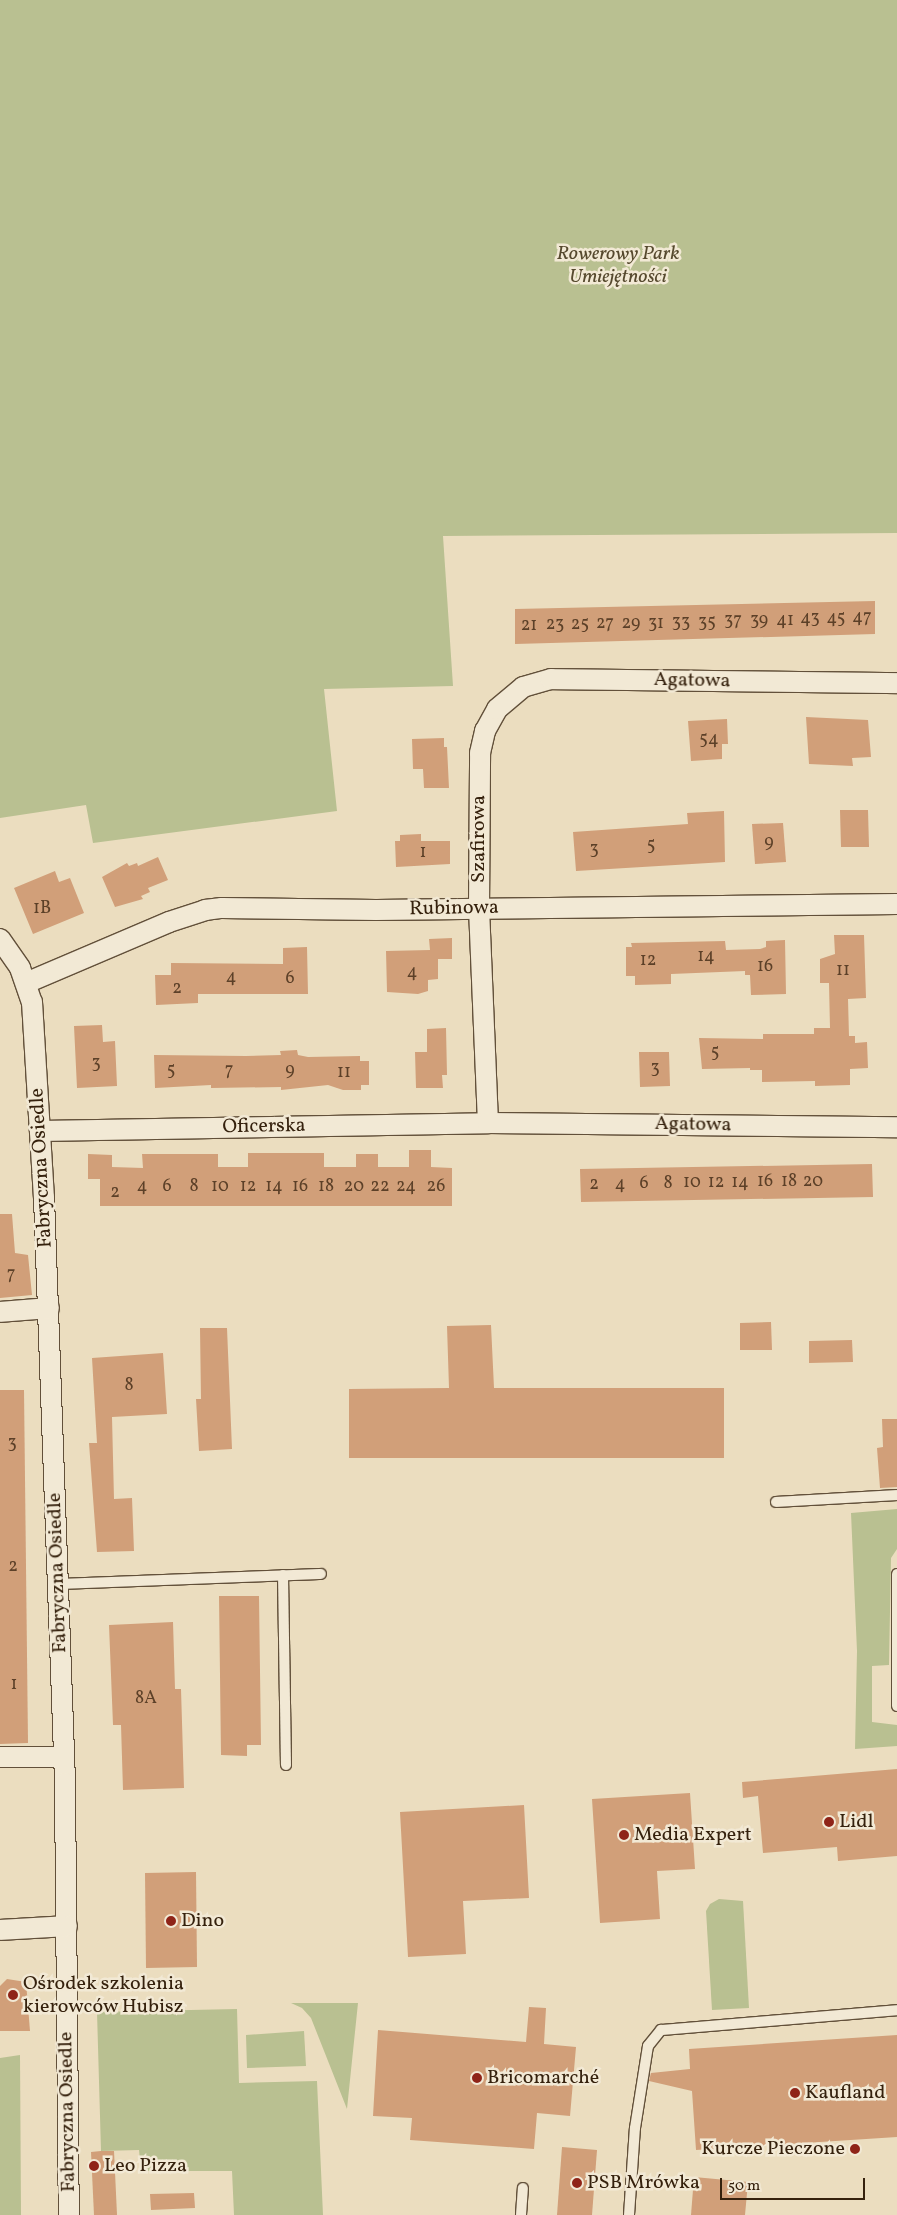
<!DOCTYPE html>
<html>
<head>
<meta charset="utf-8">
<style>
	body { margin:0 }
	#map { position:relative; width:897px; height:2215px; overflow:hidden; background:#ebddbf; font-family:Vollkorn,serif }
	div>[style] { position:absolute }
	.green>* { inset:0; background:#b9c091 }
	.building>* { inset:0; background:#d19f79 }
	.roads { filter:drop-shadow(1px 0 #62503a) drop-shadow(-1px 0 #62503a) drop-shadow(0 1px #62503a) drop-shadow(0 -1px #62503a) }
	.lane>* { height:10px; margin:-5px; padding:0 5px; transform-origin:5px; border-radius:5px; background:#f2e9d5 }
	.street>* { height:20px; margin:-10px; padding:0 10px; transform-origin:10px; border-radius:10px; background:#f2e9d5 }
	.dots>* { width:14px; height:14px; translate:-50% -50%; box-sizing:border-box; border:2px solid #f2e9d5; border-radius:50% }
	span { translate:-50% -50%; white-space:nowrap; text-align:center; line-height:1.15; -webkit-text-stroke:5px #f2e9d5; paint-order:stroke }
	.number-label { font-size:18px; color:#5c4028 }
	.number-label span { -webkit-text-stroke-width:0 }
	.park-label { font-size:20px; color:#56492e; font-style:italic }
	.street-label { font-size:20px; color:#35210d }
	.poi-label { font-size:20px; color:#35210d }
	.left { translate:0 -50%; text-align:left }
	.right { translate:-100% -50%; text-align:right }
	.scale { position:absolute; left:720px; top:2178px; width:145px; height:22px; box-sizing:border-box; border:2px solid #35210d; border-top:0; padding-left:6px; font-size:15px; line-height:18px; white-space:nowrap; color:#35210d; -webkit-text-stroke:4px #f2e9d5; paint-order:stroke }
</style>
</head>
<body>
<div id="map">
	<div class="green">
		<div style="clip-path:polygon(0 0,897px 0,897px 533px,443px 536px,453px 686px,324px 689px,337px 811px,93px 843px,86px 805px,0 818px)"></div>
		<div style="clip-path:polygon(897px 1509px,897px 1549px,891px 1558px,889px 1665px,872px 1666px,872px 1722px,897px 1725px,897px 1746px,855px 1749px,857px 1651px,851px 1513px)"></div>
		<div style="clip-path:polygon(719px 1899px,743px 1901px,749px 2008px,712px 2010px,706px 1911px,710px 1904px)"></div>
		<div style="clip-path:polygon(291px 2003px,358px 2003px,347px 2109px,311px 2018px,302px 2008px)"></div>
		<div style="clip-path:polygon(237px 2009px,239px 2083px,317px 2081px,323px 2215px,234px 2215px,232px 2171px,141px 2171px,139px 2150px,101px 2151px,97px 2012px)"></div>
		<div style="clip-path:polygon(304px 2031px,306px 2066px,247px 2068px,246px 2035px)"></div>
		<div style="clip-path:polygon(20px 2055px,21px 2215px,0 2215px,0 2058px)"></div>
	</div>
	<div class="building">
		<div style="clip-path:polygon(875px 601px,875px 634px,515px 644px,515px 609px)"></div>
		<div style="clip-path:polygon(806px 717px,868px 720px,871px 757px,852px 758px,853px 766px,809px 764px)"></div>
		<div style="clip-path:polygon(727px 719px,728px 744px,722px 744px,722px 759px,691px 761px,688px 721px)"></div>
		<div style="clip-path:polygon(444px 738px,444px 747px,447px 747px,449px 788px,424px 788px,423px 769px,413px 769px,412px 739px)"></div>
		<div style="clip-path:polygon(840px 810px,868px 810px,869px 847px,841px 847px)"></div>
		<div style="clip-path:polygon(724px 811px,725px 862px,576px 871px,573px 832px,688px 824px,687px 813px)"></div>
		<div style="clip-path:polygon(783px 823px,786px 862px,755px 864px,752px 824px)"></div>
		<div style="clip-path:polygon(421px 834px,421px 841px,450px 841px,450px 864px,396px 867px,395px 841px,400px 841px,400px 835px)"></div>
		<div style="clip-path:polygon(158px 857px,168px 880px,148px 888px,150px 892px,141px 896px,143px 899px,115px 907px,102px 877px,127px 863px,129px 866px,137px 863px,138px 866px)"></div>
		<div style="clip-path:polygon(55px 871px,59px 882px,70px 878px,84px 913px,33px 934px,14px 888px)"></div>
		<div style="clip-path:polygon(834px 935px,864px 935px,866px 998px,848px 999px,849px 1036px,855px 1036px,855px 1043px,867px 1042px,868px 1068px,850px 1069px,850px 1085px,815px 1086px,815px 1081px,762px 1082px,762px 1070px,750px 1070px,750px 1068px,702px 1069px,699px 1038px,763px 1039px,763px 1034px,814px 1034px,814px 1028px,830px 1028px,829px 983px,820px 983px,820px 959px,835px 954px)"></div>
		<div style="clip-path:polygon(452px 938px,452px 959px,438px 959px,438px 979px,428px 980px,428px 991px,418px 994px,387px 992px,386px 951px,430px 950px,429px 939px)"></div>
		<div style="clip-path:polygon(785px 940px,786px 994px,751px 995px,750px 975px,745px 975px,745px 971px,671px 974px,671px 984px,635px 985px,635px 976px,626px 976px,626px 947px,632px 947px,631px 943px,725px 941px,726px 950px,760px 949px,766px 947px,766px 941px)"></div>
		<div style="clip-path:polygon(307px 947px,308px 994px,198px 994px,198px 1003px,156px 1005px,155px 975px,171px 975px,171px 963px,283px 964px,283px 948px)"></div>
		<div style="clip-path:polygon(102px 1025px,103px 1042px,115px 1041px,117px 1086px,77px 1088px,74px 1026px)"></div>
		<div style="clip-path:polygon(446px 1028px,447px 1075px,442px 1075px,443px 1088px,416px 1088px,415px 1052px,427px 1052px,427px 1029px)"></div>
		<div style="clip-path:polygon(297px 1050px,298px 1055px,308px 1057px,360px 1056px,360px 1061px,369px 1061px,369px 1085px,361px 1085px,361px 1090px,343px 1090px,328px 1085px,281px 1090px,281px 1087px,211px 1088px,211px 1085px,155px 1088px,154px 1055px,246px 1056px,281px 1055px,280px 1051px)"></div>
		<div style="clip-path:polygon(639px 1052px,669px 1052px,670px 1086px,640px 1087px)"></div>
		<div style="clip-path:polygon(409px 1150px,431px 1150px,431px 1167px,452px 1168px,452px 1206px,100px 1206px,100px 1179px,88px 1179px,88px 1154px,112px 1155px,112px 1167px,143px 1168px,142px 1154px,218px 1154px,218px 1167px,248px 1167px,248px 1153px,324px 1153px,324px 1167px,356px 1167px,356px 1154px,378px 1154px,378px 1167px,409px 1167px)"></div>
		<div style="clip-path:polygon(872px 1164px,873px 1197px,581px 1202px,580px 1169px)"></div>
		<div style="clip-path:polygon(0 1214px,12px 1214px,15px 1253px,28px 1255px,32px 1295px,0 1298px)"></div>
		<div style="clip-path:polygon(771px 1322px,772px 1350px,740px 1350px,740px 1323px)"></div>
		<div style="clip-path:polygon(491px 1325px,494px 1388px,724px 1388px,724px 1458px,349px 1458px,349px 1389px,449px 1388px,447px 1326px)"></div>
		<div style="clip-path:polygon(200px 1328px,227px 1328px,232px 1449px,199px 1451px,196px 1399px,201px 1399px)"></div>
		<div style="clip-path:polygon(852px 1340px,853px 1362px,809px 1363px,809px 1341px)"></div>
		<div style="clip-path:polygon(163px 1353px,167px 1414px,112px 1417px,114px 1499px,132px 1498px,134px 1551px,97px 1552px,89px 1443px,97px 1443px,92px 1358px)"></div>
		<div style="clip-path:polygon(0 1390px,24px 1390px,28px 1743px,0 1744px)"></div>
		<div style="clip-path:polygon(882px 1419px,897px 1419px,897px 1487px,880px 1488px,877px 1448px,883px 1447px)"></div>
		<div style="clip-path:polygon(219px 1596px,259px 1596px,261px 1745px,247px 1745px,247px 1756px,221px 1755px)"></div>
		<div style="clip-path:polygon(173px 1622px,175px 1689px,181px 1689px,184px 1788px,123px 1790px,121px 1725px,113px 1725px,109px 1625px)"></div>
		<div style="clip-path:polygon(897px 1769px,897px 1856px,838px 1861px,837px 1847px,763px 1853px,758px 1796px,743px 1798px,742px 1782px)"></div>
		<div style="clip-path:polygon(690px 1793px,695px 1869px,657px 1871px,660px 1919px,600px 1923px,592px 1799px)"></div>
		<div style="clip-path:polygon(524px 1805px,529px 1898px,463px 1901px,466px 1954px,408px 1957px,400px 1812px)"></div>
		<div style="clip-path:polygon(196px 1872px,197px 1967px,146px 1968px,145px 1873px)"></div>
		<div style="clip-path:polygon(7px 1979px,26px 1982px,30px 2031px,0 2031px,0 1986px)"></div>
		<div style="clip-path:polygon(529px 2007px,546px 2008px,544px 2044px,576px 2047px,570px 2116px,537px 2113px,534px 2149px,410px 2140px,412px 2118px,373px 2116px,378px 2030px,526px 2042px)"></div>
		<div style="clip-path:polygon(897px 2035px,897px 2137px,696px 2150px,692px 2091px,649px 2081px,651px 2073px,690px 2069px,689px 2049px)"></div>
		<div style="clip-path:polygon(562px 2147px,597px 2150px,592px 2215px,557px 2215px)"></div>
		<div style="clip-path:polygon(101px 2151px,114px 2151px,117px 2215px,94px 2215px,91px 2152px)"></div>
		<div style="clip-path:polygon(694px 2177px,748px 2182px,745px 2215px,691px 2215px)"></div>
		<div style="clip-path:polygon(194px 2193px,195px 2208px,151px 2210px,150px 2194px)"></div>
	</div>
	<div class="roads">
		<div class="lane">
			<div style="left:776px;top:1502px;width:121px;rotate:-3.3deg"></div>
			<div style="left:897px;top:1574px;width:132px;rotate:90deg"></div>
			<div style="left:283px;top:1575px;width:190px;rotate:89.1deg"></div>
			<div style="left:58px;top:1584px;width:263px;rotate:-2.2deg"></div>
			<div style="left:521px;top:2215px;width:27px;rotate:-86deg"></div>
			<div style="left:629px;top:2215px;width:87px;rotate:-86.1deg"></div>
			<div style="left:635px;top:2128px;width:83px;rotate:-81deg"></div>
			<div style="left:648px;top:2046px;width:21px;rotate:-51deg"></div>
			<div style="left:661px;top:2030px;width:237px;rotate:-4.8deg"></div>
		</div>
		<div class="street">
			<div style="left:0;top:939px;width:35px;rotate:55deg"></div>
			<div style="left:20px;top:968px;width:36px;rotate:71deg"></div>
			<div style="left:32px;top:1002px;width:196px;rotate:86.5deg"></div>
			<div style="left:44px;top:1198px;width:585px;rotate:87.94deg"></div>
			<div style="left:65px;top:1783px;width:432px;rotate:89.5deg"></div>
			<div style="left:26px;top:983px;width:155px;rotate:-23.1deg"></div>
			<div style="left:169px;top:922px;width:38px;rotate:-18deg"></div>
			<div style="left:205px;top:910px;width:17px;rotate:-7deg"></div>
			<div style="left:222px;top:908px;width:154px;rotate:0.7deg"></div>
			<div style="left:376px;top:910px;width:521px;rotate:-0.66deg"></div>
			<div style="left:488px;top:1123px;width:214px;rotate:-92.4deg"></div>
			<div style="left:479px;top:909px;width:156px;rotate:-89.6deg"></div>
			<div style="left:480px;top:753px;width:23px;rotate:-77deg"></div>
			<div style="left:485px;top:731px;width:25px;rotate:-61deg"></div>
			<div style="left:497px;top:709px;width:34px;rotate:-40deg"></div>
			<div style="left:523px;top:687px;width:29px;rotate:-16deg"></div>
			<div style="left:551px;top:679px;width:346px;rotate:0.7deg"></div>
			<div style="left:40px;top:1131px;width:448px;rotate:-1deg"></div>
			<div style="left:488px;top:1123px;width:409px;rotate:0.6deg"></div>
			<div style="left:0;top:1312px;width:49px;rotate:-4.7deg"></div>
			<div style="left:0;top:1757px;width:64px"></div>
			<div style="left:0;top:1930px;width:67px;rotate:-3.4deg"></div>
		</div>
	</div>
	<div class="dots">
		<div style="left:829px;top:1822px;background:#8f2418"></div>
		<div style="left:624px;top:1835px;background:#8f2418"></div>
		<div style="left:171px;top:1921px;background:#8f2418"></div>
		<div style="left:13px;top:1995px;background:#8f2418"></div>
		<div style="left:477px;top:2078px;background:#8f2418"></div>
		<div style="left:795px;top:2093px;background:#8f2418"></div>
		<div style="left:855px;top:2149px;background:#8f2418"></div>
		<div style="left:94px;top:2166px;background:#8f2418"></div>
		<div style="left:577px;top:2183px;background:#8f2418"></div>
	</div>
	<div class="number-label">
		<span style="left:862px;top:618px">47</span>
		<span style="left:810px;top:619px">43</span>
		<span style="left:836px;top:619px">45</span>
		<span style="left:733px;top:621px">37</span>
		<span style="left:759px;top:621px">39</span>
		<span style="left:785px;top:621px">41</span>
		<span style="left:681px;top:623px">33</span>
		<span style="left:707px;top:623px">35</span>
		<span style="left:605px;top:624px">27</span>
		<span style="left:631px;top:624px">29</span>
		<span style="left:656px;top:624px">31</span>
		<span style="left:555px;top:625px">23</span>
		<span style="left:580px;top:625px">25</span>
		<span style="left:529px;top:626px">21</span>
		<span style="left:709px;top:740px">54</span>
		<span style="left:769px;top:843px">9</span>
		<span style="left:651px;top:846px">5</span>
		<span style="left:594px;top:850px">3</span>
		<span style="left:423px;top:853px">1</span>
		<span style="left:42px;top:909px">1B</span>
		<span style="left:706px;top:957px">14</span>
		<span style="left:648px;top:961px">12</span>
		<span style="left:765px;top:967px">16</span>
		<span style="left:843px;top:971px">11</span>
		<span style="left:412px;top:973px">4</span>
		<span style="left:231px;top:978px">4</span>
		<span style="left:290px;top:979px">6</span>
		<span style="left:177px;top:989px">2</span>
		<span style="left:715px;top:1053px">5</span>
		<span style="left:96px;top:1064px">3</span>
		<span style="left:655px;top:1069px">3</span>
		<span style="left:171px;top:1071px">5</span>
		<span style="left:229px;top:1071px">7</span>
		<span style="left:290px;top:1071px">9</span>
		<span style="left:344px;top:1073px">11</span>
		<span style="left:765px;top:1182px">16</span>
		<span style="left:789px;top:1182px">18</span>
		<span style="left:813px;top:1182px">20</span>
		<span style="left:692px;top:1183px">10</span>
		<span style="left:716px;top:1183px">12</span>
		<span style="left:740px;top:1183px">14</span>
		<span style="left:644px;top:1184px">6</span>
		<span style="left:668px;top:1184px">8</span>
		<span style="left:594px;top:1185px">2</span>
		<span style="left:620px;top:1185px">4</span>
		<span style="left:142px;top:1187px">4</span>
		<span style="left:167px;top:1187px">6</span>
		<span style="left:194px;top:1187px">8</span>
		<span style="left:220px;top:1187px">10</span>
		<span style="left:248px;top:1187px">12</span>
		<span style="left:274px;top:1187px">14</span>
		<span style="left:300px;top:1187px">16</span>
		<span style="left:326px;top:1187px">18</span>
		<span style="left:354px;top:1187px">20</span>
		<span style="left:380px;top:1187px">22</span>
		<span style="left:406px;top:1187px">24</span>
		<span style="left:436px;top:1187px">26</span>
		<span style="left:115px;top:1193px">2</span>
		<span style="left:11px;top:1275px">7</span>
		<span style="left:129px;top:1386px">8</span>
		<span style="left:12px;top:1444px">3</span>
		<span style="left:13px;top:1567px">2</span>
		<span style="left:14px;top:1685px">1</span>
		<span style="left:146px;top:1699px">8A</span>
	</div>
	<div class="park-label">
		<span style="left:618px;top:266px">Rowerowy Park<br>Umiejętności</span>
	</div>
	<div class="street-label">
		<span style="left:692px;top:681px;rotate:1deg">Agatowa</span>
		<span style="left:479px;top:839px;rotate:-90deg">Szafirowa</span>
		<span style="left:454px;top:909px;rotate:-1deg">Rubinowa</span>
		<span style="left:693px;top:1125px;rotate:1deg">Agatowa</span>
		<span style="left:264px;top:1127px;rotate:-1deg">Oficerska</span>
		<span style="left:42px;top:1168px;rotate:-93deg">Fabryczna Osiedle</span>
		<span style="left:58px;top:1573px;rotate:-92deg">Fabryczna Osiedle</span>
		<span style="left:68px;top:2112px;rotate:-91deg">Fabryczna Osiedle</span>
	</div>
	<div class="poi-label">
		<span class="left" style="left:839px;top:1822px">Lidl</span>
		<span class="left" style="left:634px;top:1835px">Media Expert</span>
		<span class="left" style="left:181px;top:1921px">Dino</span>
		<span class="left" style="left:23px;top:1996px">Ośrodek szkolenia<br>kierowców Hubisz</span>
		<span class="left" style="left:487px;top:2078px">Bricomarché</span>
		<span class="left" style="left:805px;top:2093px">Kaufland</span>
		<span class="right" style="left:845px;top:2149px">Kurcze Pieczone</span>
		<span class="left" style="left:104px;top:2166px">Leo Pizza</span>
		<span class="left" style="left:587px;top:2183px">PSB Mrówka</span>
	</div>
	<div class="scale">50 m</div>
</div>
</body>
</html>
